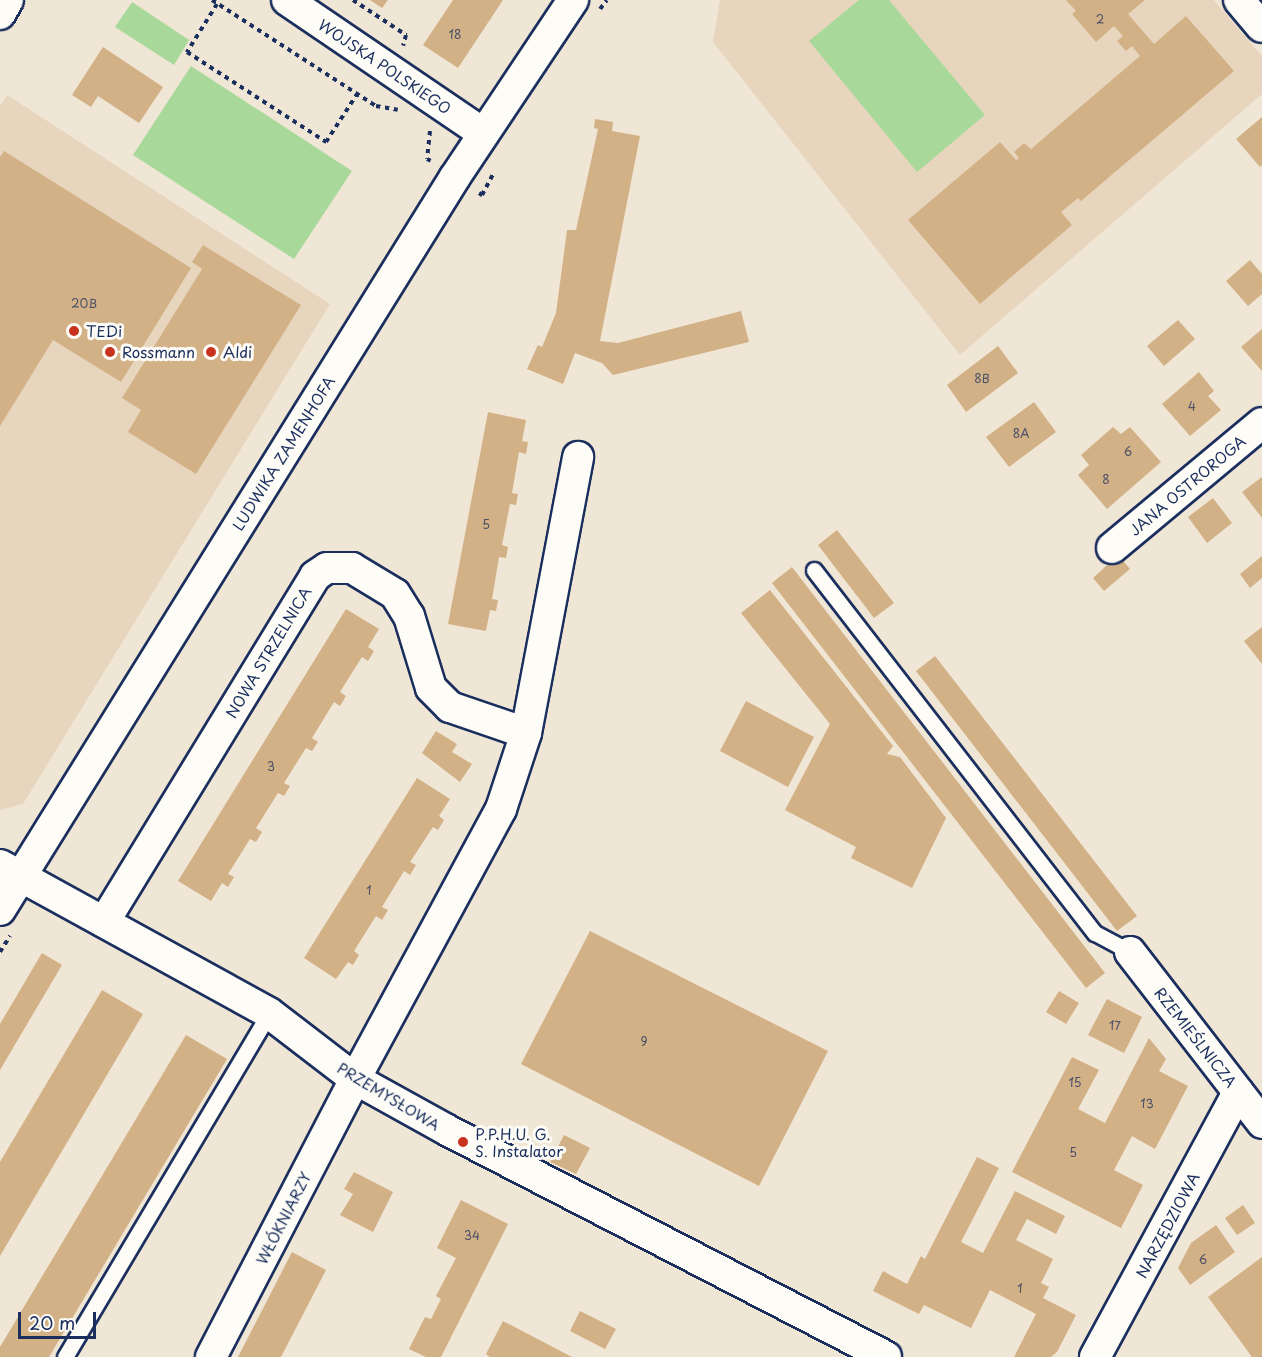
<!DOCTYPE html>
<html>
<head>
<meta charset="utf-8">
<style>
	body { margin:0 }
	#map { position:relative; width:1262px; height:1357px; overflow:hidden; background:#f0e6d5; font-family:"Playpen Sans",sans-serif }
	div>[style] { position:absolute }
	.built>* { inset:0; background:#e7d6bd }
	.green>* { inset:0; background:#a8d99a }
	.building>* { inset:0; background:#d3b186 }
	.path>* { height:4px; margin-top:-2px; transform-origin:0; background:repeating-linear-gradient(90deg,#1b2f5e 0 4.5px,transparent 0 9px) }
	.roads { filter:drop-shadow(2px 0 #1b2f5e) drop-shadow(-2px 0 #1b2f5e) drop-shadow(0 2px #1b2f5e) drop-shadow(0 -2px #1b2f5e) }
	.service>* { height:15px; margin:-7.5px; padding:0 7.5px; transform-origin:7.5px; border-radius:7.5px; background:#fdfcf7 }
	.minor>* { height:30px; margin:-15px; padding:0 15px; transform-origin:15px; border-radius:15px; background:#fdfcf7 }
	.dots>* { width:16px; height:16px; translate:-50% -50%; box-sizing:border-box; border:3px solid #fdfcf7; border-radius:50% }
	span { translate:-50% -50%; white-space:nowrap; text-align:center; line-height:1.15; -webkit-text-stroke:6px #fdfcf7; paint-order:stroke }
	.number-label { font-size:12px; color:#495068 }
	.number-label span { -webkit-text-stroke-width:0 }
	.street-label { font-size:15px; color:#1b2f5e }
	.poi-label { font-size:15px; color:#1b2f5e }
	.left { translate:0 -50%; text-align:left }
	.scale { position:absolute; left:18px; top:1312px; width:78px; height:27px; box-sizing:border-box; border:3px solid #1b2f5e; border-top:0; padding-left:8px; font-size:18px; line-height:21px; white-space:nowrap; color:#1b2f5e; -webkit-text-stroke:4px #fdfcf7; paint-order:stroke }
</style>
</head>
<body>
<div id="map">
	<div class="built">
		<div style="clip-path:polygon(720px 0,1214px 0,1262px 56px,1262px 94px,960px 355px,713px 42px)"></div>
		<div style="clip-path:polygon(7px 95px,330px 304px,23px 804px,0 810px,0 106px)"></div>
	</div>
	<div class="green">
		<div style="clip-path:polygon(859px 0,889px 0,985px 115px,917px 172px,809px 41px)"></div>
		<div style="clip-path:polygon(132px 2px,189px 40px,174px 65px,115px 27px)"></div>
		<div style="clip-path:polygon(191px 66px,352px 171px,294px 259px,133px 155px)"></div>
	</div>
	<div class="building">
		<div style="clip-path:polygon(370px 0,388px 0,382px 8px)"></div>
		<div style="clip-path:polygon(453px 0,503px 0,458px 68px,423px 45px)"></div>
		<div style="clip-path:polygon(1066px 0,1145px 0,1128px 14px,1154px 44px,1186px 16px,1234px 71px,1081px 201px,1078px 198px,1061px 212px,1072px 225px,980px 304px,908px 220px,1000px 142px,1016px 160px,1019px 158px,1014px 152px,1024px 143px,1031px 149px,1140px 56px,1132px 46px,1126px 51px,1117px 41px,1123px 36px,1114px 26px,1096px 42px,1072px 14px,1076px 11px)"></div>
		<div style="clip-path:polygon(103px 47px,163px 87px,139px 123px,98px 96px,91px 107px,72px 95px)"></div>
		<div style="clip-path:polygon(1262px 117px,1262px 165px,1260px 167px,1236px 139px)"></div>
		<div style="clip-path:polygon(595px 119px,613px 122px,612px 131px,640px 136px,600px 341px,618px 343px,741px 311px,749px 342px,613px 375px,602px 363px,575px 353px,563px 384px,527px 369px,538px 345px,542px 347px,556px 313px,567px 230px,576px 230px,598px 129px,594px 128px)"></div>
		<div style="clip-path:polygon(4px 151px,191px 268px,121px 382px,53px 340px,0 426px,0 157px)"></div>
		<div style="clip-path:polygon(203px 245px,301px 305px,196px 474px,128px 432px,141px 410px,122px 398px,202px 269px,192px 262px)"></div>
		<div style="clip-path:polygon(1250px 260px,1262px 274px,1262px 294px,1248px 306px,1226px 281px)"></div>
		<div style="clip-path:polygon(1178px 320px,1195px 339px,1164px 366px,1147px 346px)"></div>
		<div style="clip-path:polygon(1262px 329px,1262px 371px,1241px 347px)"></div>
		<div style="clip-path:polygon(998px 346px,1018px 373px,966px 412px,947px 385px)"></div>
		<div style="clip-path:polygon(1199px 372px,1214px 391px,1208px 396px,1221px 410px,1190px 436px,1162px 404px)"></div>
		<div style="clip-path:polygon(1034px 402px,1056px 432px,1009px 467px,986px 437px)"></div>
		<div style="clip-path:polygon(488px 412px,526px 420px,522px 441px,528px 442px,526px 454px,519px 452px,512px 493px,518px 494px,516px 505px,510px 504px,502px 545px,508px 547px,506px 558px,499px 557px,492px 599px,498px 600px,496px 611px,490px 610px,486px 631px,448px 624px)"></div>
		<div style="clip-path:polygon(1113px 427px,1121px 434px,1130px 427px,1161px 462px,1107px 509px,1078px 475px,1089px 465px,1081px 455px)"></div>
		<div style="clip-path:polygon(1262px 477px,1262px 518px,1242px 492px)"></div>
		<div style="clip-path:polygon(1213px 498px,1232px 523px,1207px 543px,1188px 517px)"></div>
		<div style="clip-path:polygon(837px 530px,894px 603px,874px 618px,818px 545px)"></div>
		<div style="clip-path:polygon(1118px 555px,1130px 569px,1104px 591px,1093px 578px)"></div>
		<div style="clip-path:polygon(1262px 556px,1262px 578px,1250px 588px,1240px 574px)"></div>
		<div style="clip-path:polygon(792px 567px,1105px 973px,1086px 988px,772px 583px)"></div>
		<div style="clip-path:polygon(770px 590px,893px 746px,887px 754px,900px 757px,946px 818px,912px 888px,851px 858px,856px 847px,785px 810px,830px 724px,741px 613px)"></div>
		<div style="clip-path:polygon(346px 609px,379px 629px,368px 647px,374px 651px,368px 661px,362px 657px,340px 692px,346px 696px,340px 706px,334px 702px,312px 738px,318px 742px,312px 751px,306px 748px,284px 783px,290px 786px,284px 796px,278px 793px,256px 828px,262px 832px,256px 842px,250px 839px,228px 874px,234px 877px,228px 887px,222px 883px,211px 901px,178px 881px)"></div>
		<div style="clip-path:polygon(1262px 627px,1262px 664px,1244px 641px)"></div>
		<div style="clip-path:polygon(935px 656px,1137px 916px,1117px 931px,916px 671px)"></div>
		<div style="clip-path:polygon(746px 701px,814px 737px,788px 787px,720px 751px)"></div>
		<div style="clip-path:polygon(436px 731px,457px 744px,452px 752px,472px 764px,460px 782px,422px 753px)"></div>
		<div style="clip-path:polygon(417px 778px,450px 799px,439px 816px,444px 820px,438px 830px,433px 827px,410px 862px,416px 865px,410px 875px,404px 871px,382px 907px,388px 910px,382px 920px,376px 916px,354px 951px,359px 955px,353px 965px,348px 962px,336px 979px,304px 958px)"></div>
		<div style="clip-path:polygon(590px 931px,828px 1051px,759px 1186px,521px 1064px)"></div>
		<div style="clip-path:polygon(42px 953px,62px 965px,0 1070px,0 1024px)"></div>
		<div style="clip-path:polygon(102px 990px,143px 1014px,0 1256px,0 1162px)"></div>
		<div style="clip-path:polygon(1059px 991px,1079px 1003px,1066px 1024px,1046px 1012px)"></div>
		<div style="clip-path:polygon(1107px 999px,1142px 1017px,1124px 1053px,1088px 1035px)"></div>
		<div style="clip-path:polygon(186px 1035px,227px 1059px,49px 1357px,0 1357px,0 1347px)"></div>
		<div style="clip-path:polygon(1149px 1038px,1166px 1059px,1159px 1071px,1188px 1086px,1155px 1149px,1132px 1136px,1114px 1170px,1143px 1185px,1121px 1228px,1012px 1172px,1072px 1057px,1099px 1070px,1078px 1109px,1105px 1123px)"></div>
		<div style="clip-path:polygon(564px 1135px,590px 1148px,576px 1174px,550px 1162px)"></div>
		<div style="clip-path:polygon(977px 1157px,999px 1168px,961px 1242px,983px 1253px,1015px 1191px,1065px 1216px,1056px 1234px,1027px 1219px,1016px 1240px,1053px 1259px,1041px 1283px,1049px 1287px,1043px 1298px,1076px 1315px,1057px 1352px,1051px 1357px,1014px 1357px,1036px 1314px,990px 1290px,971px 1328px,924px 1305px,919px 1314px,873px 1291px,883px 1271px,907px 1284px,921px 1256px,925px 1259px)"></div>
		<div style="clip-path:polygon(354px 1172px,393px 1192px,373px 1232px,340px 1215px,353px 1194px,344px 1189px)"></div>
		<div style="clip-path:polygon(461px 1200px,508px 1224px,441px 1357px,426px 1357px,409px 1349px,425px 1317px,431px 1319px,441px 1299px,436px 1296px,456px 1258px,437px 1248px)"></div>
		<div style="clip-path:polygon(1243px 1205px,1255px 1223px,1237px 1235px,1225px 1218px)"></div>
		<div style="clip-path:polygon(1216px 1225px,1235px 1252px,1190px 1285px,1178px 1268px,1191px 1243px)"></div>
		<div style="clip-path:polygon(292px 1252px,326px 1270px,281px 1357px,238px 1357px)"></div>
		<div style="clip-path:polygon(1262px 1257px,1262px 1357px,1252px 1357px,1208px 1297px)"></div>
		<div style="clip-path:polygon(580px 1311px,616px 1329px,605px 1349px,570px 1331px)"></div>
		<div style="clip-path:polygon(503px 1321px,572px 1357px,490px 1357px,486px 1354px)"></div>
	</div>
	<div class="path">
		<div style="left:212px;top:0;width:195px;rotate:32.9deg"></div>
		<div style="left:376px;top:106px;width:22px;rotate:10deg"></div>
		<div style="left:353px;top:0;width:64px;rotate:33.4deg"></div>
		<div style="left:406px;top:35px;width:11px;rotate:105deg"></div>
		<div style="left:217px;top:4px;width:57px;rotate:122deg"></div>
		<div style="left:187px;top:52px;width:166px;rotate:32.9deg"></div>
		<div style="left:326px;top:142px;width:57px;rotate:-57.1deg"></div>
		<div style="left:600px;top:9px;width:11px;rotate:-52deg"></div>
		<div style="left:430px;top:131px;width:28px;rotate:96deg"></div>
		<div style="left:427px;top:159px;width:4px;rotate:27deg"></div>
		<div style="left:479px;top:193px;width:4px;rotate:34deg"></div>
		<div style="left:482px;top:195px;width:26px;rotate:-62deg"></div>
		<div style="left:0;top:952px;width:19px;rotate:-58deg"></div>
	</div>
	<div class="roads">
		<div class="service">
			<div style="left:814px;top:570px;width:459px;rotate:52.3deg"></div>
			<div style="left:1095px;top:933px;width:40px;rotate:28deg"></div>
			<div style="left:65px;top:1357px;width:400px;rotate:-59.3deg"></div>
		</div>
		<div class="minor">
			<div style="left:287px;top:0;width:237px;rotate:34.2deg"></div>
			<div style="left:1239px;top:0;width:35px;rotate:50deg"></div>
			<div style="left:0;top:14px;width:16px;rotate:-60deg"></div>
			<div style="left:1112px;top:548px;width:195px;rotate:-39.8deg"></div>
			<div style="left:0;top:865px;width:307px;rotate:28.8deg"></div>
			<div style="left:269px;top:1013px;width:108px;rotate:37.5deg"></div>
			<div style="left:355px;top:1079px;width:105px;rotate:29deg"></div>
			<div style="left:447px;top:1130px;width:494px;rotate:27.3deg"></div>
			<div style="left:0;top:910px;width:863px;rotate:-58.17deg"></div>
			<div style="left:455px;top:177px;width:213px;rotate:-56.3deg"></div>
			<div style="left:104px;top:922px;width:405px;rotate:-58.6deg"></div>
			<div style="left:315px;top:576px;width:14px;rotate:-34deg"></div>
			<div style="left:327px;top:568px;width:25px"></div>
			<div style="left:352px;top:568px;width:50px;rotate:31.2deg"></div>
			<div style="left:395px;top:594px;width:26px;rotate:58deg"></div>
			<div style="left:409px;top:616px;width:75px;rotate:73deg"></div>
			<div style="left:431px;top:688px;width:27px;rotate:45deg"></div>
			<div style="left:450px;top:707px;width:80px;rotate:18.9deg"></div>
			<div style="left:1130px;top:952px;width:216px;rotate:52.3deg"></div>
			<div style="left:211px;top:1357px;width:313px;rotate:-62.6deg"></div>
			<div style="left:355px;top:1079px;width:307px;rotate:-61.6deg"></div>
			<div style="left:501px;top:809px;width:80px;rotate:-71.8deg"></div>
			<div style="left:526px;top:733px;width:281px;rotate:-79.3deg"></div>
			<div style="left:1095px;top:1357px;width:301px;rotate:-61.6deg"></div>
		</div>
	</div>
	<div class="dots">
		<div style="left:74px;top:331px;background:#c8321e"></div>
		<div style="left:110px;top:352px;background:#c8321e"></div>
		<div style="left:211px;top:352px;background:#c8321e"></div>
		<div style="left:463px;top:1142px;background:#c8321e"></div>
	</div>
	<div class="number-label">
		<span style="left:1100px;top:20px">2</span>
		<span style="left:455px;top:35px">18</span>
		<span style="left:84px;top:304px">20B</span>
		<span style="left:982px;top:379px">8B</span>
		<span style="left:1192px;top:407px">4</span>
		<span style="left:1021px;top:434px">8A</span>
		<span style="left:1128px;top:452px">6</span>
		<span style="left:1106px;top:480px">8</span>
		<span style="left:486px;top:525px">5</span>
		<span style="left:271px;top:767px">3</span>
		<span style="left:369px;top:891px">1</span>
		<span style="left:1115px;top:1026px">17</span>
		<span style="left:644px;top:1042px">9</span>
		<span style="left:1075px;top:1083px">15</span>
		<span style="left:1147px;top:1104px">13</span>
		<span style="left:1073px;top:1153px">5</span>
		<span style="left:472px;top:1236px">34</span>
		<span style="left:1203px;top:1260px">6</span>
		<span style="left:1020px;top:1289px">1</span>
	</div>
	<div class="street-label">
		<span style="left:385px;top:66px;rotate:34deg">WOJSKA POLSKIEGO</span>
		<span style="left:283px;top:453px;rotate:-58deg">LUDWIKA ZAMENHOFA</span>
		<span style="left:1187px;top:485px;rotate:-40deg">JANA OSTROROGA</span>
		<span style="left:268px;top:652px;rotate:-59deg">NOWA STRZELNICA</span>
		<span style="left:1196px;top:1037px;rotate:52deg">RZEMIEŚLNICZA</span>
		<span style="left:389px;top:1096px;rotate:31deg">PRZEMYSŁOWA</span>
		<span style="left:283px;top:1218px;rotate:-63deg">WŁÓKNIARZY</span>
		<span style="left:1167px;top:1225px;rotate:-62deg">NARZĘDZIOWA</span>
	</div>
	<div class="poi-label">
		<span class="left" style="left:86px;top:331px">TEDi</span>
		<span class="left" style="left:122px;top:352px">Rossmann</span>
		<span class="left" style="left:223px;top:352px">Aldi</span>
		<span class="left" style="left:475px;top:1142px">P.P.H.U. G.<br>S. Instalator</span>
	</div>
	<div class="scale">20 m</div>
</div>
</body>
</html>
